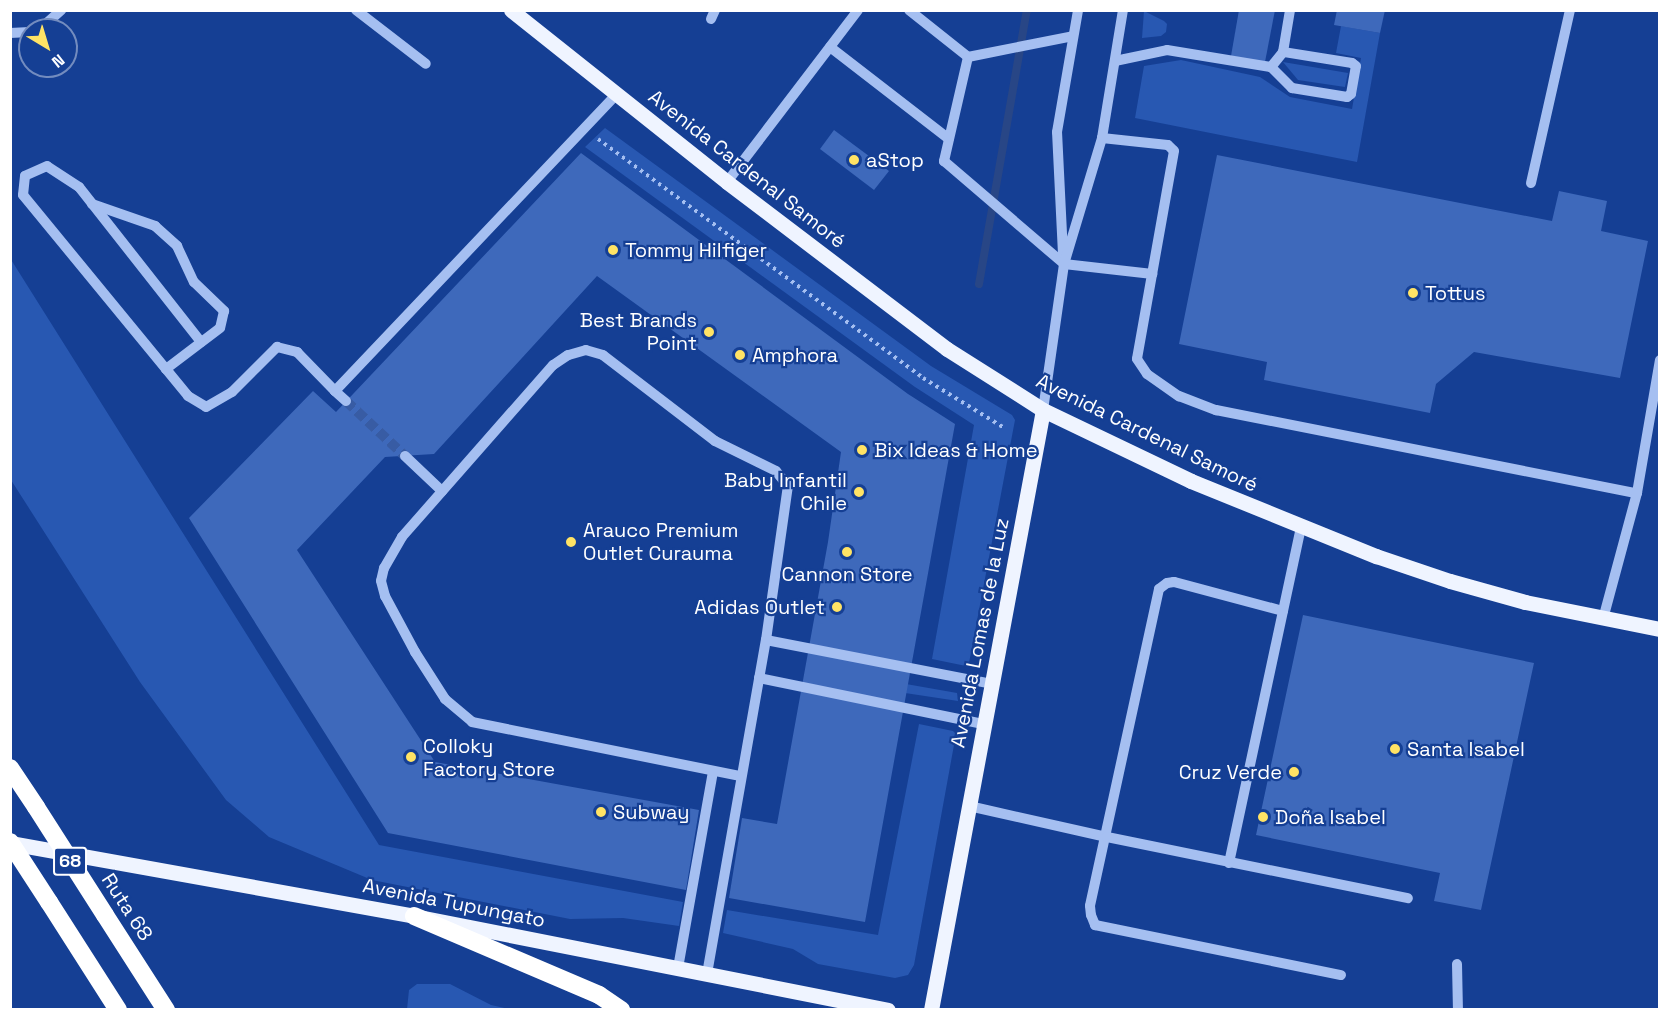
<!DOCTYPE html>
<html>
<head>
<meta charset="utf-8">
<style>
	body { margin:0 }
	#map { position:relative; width:1670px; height:1020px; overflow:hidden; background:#153f94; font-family:"Space Grotesk",sans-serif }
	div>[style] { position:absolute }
	.green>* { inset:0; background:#2858b2 }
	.stream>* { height:8px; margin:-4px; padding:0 4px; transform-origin:4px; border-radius:4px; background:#284686 }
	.building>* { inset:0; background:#3e69bb }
	.minor-tunnel>* { height:10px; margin-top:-5px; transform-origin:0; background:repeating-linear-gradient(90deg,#385ca4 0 10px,transparent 0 15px) }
	.path>* { height:4px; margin-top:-2px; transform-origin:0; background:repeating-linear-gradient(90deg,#a5bff1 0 3px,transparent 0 7.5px) }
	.minor>* { height:10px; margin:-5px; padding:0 5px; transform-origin:5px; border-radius:5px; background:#a5bff1 }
	.major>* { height:15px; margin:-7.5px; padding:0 7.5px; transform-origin:7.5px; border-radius:7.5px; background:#eff4ff }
	.highway>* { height:18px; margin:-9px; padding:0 9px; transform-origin:9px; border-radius:9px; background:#fff }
	.highway-bridge>* { height:18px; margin:-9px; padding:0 9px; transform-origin:9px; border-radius:9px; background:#fff }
	.dots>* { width:16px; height:16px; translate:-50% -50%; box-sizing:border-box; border:3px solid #153f94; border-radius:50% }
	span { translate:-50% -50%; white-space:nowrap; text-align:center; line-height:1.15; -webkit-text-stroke:4.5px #153f94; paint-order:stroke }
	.shield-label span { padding:2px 4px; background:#153f94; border:2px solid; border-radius:4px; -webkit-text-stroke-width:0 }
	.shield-label { font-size:18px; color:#fff; font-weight:700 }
	.poi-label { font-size:20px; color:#fff }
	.left { translate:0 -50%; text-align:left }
	.right { translate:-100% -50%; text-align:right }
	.street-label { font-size:20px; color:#fff }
	.frame { position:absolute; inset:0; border:12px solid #fff; pointer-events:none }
	.north { position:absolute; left:18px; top:18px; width:60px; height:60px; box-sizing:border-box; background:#153f94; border:2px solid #738cbf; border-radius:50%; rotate:142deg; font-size:16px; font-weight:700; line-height:24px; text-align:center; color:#fff }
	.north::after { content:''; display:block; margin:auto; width:21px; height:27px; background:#ffe365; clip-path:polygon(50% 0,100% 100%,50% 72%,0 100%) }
</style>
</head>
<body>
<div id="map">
	<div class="green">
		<div style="clip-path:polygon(1144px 11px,1164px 21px,1167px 24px,1166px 32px,1161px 36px,1142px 38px)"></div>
		<div style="clip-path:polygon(1341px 26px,1380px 33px,1357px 162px,1135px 118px,1144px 66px,1181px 60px,1260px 77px,1290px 97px,1352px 109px,1361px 58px,1336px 53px)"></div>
		<div style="clip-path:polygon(1283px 62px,1348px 73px,1345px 87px,1298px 80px)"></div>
		<div style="clip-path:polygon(605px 128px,931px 366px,1012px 415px,1015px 420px,969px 663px,966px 666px,932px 659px,974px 425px,915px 387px,585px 147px)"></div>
		<div style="clip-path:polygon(10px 258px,379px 845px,683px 902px,679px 926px,623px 918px,570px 919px,372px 880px,269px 837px,226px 800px,140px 682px,11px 480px)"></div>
		<div style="clip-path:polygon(906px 684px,957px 693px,958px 701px,905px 693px)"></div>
		<div style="clip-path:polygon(919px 724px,953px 731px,956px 734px,914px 965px,908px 975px,895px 978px,818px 964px,793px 949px,723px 933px,727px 910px,878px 935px)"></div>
		<div style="clip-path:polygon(417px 984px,450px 984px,491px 1005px,509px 1009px,407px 1009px,409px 990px)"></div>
	</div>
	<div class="stream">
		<div style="left:979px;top:284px;width:278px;rotate:-80.1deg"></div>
	</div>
	<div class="building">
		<div style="clip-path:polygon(1239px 10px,1275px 10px,1265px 62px,1231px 56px)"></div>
		<div style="clip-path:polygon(1337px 10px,1385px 10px,1380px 33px,1334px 25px)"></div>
		<div style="clip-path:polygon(834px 130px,889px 171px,874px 190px,820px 149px)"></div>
		<div style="clip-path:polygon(581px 153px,908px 394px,955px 424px,865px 922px,729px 898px,742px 818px,777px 824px,828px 542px,841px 452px,597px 276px,434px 454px,385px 457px,297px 550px,435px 762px,699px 810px,686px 890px,388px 833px,189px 518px,313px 391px,336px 412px)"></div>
		<div style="clip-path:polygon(1217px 155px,1552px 221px,1559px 191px,1607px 201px,1601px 231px,1648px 241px,1620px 378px,1474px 352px,1436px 384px,1430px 413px,1264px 380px,1267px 362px,1179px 344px)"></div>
		<div style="clip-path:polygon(1303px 615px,1534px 663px,1481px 910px,1434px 901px,1440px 873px,1256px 835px)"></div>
	</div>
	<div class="minor-tunnel">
		<div style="left:346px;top:401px;width:81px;rotate:43deg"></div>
	</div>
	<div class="path">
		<div style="left:598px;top:139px;width:403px;rotate:36.3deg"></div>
		<div style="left:923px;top:378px;width:97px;rotate:31.6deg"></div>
	</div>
	<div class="minor">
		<div style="left:356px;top:10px;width:88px;rotate:37.6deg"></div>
		<div style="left:909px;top:10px;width:75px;rotate:38.5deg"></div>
		<div style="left:968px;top:57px;width:107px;rotate:-11.3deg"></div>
		<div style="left:711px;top:19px;width:10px;rotate:-66deg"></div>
		<div style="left:39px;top:30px;width:30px;rotate:-42deg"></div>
		<div style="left:10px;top:33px;width:20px;rotate:-3deg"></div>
		<div style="left:830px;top:47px;width:150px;rotate:37.7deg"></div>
		<div style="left:968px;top:57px;width:107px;rotate:103deg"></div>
		<div style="left:944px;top:161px;width:158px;rotate:40.6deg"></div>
		<div style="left:1064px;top:264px;width:89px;rotate:6.5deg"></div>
		<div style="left:1115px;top:61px;width:53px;rotate:-11.9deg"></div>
		<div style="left:1167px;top:50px;width:105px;rotate:9.3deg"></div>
		<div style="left:1271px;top:67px;width:19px;rotate:-51deg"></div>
		<div style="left:1283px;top:52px;width:43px;rotate:-80.5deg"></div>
		<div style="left:1271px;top:67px;width:30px;rotate:45deg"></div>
		<div style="left:1292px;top:88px;width:56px;rotate:9.3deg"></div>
		<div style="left:1347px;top:97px;width:5px;rotate:-37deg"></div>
		<div style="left:1351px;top:94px;width:28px;rotate:-80deg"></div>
		<div style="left:1356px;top:66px;width:5px;rotate:-143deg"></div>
		<div style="left:1352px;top:63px;width:70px;rotate:-170.9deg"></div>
		<div style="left:1102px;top:138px;width:66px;rotate:6.1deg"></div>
		<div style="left:1168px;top:145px;width:8px;rotate:45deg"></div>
		<div style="left:1174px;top:151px;width:211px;rotate:100.1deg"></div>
		<div style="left:1137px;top:359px;width:18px;rotate:56deg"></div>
		<div style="left:1147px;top:374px;width:39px;rotate:35deg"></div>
		<div style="left:1179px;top:396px;width:40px;rotate:21deg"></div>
		<div style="left:1216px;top:410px;width:429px;rotate:11.2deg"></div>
		<div style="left:727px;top:182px;width:216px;rotate:-52.7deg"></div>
		<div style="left:1531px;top:183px;width:177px;rotate:-77.3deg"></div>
		<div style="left:92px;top:204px;width:67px;rotate:19.2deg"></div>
		<div style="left:155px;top:226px;width:30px;rotate:42deg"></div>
		<div style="left:177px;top:246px;width:40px;rotate:65deg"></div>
		<div style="left:194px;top:282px;width:42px;rotate:44deg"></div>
		<div style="left:224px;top:311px;width:17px;rotate:103deg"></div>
		<div style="left:220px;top:328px;width:68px;rotate:142.8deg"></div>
		<div style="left:1063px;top:254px;width:122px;rotate:-92.8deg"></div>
		<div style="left:1057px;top:132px;width:124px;rotate:-80.2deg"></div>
		<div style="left:201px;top:342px;width:197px;rotate:-128.2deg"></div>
		<div style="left:79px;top:187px;width:38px;rotate:-147deg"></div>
		<div style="left:47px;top:166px;width:24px;rotate:156deg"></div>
		<div style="left:25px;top:176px;width:19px;rotate:96deg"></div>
		<div style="left:23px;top:195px;width:260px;rotate:50.6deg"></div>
		<div style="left:188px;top:396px;width:21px;rotate:31deg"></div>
		<div style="left:206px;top:407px;width:30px;rotate:-30deg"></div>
		<div style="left:232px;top:392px;width:64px;rotate:-45deg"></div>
		<div style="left:277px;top:347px;width:21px;rotate:14deg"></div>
		<div style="left:297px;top:352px;width:54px;rotate:45.7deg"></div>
		<div style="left:346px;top:401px;width:15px;rotate:-138deg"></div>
		<div style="left:335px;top:391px;width:408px;rotate:-46.5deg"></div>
		<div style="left:1043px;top:410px;width:148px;rotate:-81.8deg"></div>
		<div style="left:1064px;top:264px;width:132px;rotate:-73.2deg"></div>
		<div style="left:1102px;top:138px;width:130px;rotate:-80.7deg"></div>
		<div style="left:405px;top:456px;width:51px;rotate:43.4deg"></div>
		<div style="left:1283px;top:611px;width:113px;rotate:-165.1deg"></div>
		<div style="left:1174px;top:582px;width:7px;rotate:172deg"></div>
		<div style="left:1167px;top:583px;width:10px;rotate:143deg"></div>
		<div style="left:1159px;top:589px;width:324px;rotate:102.3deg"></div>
		<div style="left:1090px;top:906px;width:9px;rotate:84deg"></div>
		<div style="left:1091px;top:915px;width:11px;rotate:68deg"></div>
		<div style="left:1095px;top:925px;width:251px;rotate:11.5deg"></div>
		<div style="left:1603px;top:619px;width:131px;rotate:-74.9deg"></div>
		<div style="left:1637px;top:493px;width:135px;rotate:-80.2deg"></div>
		<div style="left:766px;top:640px;width:230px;rotate:11deg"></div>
		<div style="left:759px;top:678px;width:230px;rotate:11.6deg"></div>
		<div style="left:969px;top:806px;width:141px;rotate:12.7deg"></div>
		<div style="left:1107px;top:837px;width:307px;rotate:11.5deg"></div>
		<div style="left:1229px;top:863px;width:344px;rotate:-77.9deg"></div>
		<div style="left:1457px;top:964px;width:46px;rotate:88.8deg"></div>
		<div style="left:678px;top:968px;width:200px;rotate:-79.9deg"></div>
		<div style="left:707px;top:974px;width:339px;rotate:-80deg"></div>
		<div style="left:766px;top:640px;width:156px;rotate:-81.9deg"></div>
		<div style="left:788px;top:486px;width:19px;rotate:-129deg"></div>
		<div style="left:776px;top:471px;width:68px;rotate:-153.8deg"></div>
		<div style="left:715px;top:441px;width:141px;rotate:-142.5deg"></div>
		<div style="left:603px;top:355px;width:18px;rotate:-164deg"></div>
		<div style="left:586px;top:350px;width:19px;rotate:164deg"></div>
		<div style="left:568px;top:355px;width:18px;rotate:146deg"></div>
		<div style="left:553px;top:365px;width:229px;rotate:131.3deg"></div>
		<div style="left:402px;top:537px;width:36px;rotate:120deg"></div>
		<div style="left:384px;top:568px;width:13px;rotate:103deg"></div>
		<div style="left:381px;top:581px;width:16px;rotate:75deg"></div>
		<div style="left:385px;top:596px;width:64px;rotate:61.8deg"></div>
		<div style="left:415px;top:652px;width:56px;rotate:57.4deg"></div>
		<div style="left:445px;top:699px;width:35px;rotate:40deg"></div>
		<div style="left:472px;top:722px;width:274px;rotate:11.4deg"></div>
	</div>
	<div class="major">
		<div style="left:511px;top:10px;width:276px;rotate:38.5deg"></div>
		<div style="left:727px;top:182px;width:276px;rotate:37.2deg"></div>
		<div style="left:947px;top:349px;width:114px;rotate:32.4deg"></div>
		<div style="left:1043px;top:410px;width:164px;rotate:25.6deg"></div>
		<div style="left:1191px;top:481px;width:200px;rotate:22.1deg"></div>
		<div style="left:1376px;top:556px;width:78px;rotate:18.7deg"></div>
		<div style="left:1450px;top:581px;width:78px;rotate:15.6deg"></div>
		<div style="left:1525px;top:602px;width:138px;rotate:11.3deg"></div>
		<div style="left:10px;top:843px;width:411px;rotate:10.2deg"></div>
		<div style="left:414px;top:916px;width:483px;rotate:11.2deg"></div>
		<div style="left:931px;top:1010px;width:610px;rotate:-79.43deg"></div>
	</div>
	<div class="highway">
		<div style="left:10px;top:768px;width:47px;rotate:56.3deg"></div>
		<div style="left:49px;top:902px;width:128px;rotate:57.4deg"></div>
		<div style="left:105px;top:915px;width:113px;rotate:57.3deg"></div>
		<div style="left:414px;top:916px;width:201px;rotate:23.1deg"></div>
		<div style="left:599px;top:995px;width:27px;rotate:34deg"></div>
	</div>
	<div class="highway-bridge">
		<div style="left:36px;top:807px;width:128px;rotate:57.4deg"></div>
		<div style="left:10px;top:842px;width:72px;rotate:57deg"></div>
	</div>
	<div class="dots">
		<div style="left:854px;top:160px;background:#ffe365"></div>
		<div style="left:613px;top:250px;background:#ffe365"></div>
		<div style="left:1413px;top:293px;background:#ffe365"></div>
		<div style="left:709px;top:332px;background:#ffe365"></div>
		<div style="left:740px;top:355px;background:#ffe365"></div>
		<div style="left:862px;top:450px;background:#ffe365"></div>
		<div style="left:859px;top:492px;background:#ffe365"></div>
		<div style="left:571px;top:542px;background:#ffe365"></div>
		<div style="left:847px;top:552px;background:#ffe365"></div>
		<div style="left:837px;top:607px;background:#ffe365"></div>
		<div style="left:1395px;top:749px;background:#ffe365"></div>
		<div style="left:411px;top:757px;background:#ffe365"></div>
		<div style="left:1294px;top:772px;background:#ffe365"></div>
		<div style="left:601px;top:812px;background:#ffe365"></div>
		<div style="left:1263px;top:817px;background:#ffe365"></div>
	</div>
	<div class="shield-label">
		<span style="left:70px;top:861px">68</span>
	</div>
	<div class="poi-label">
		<span class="left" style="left:866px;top:160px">aStop</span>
		<span class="left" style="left:625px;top:250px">Tommy Hilfiger</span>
		<span class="left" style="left:1425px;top:293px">Tottus</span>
		<span class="right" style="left:697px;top:332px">Best Brands<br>Point</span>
		<span class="left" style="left:752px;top:355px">Amphora</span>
		<span class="left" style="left:874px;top:450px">Bix Ideas &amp; Home</span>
		<span class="right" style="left:847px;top:492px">Baby Infantil<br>Chile</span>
		<span class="left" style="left:583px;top:542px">Arauco Premium<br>Outlet Curauma</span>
		<span style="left:847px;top:574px">Cannon Store</span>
		<span class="right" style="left:825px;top:607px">Adidas Outlet</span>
		<span class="left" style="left:423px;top:758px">Colloky<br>Factory Store</span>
		<span class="left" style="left:1407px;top:749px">Santa Isabel</span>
		<span class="right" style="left:1282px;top:772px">Cruz Verde</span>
		<span class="left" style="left:613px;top:812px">Subway</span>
		<span class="left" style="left:1275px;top:817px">Doña Isabel</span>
	</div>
	<div class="street-label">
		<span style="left:747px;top:169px;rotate:38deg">Avenida Cardenal Samoré</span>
		<span style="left:1147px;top:433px;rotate:26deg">Avenida Cardenal Samoré</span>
		<span style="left:980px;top:633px;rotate:-79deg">Avenida Lomas de la Luz</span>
		<span style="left:454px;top:903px;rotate:11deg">Avenida Tupungato</span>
		<span style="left:127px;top:907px;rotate:57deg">Ruta 68</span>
	</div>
	<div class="frame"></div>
	<div class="north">N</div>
</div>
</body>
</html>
